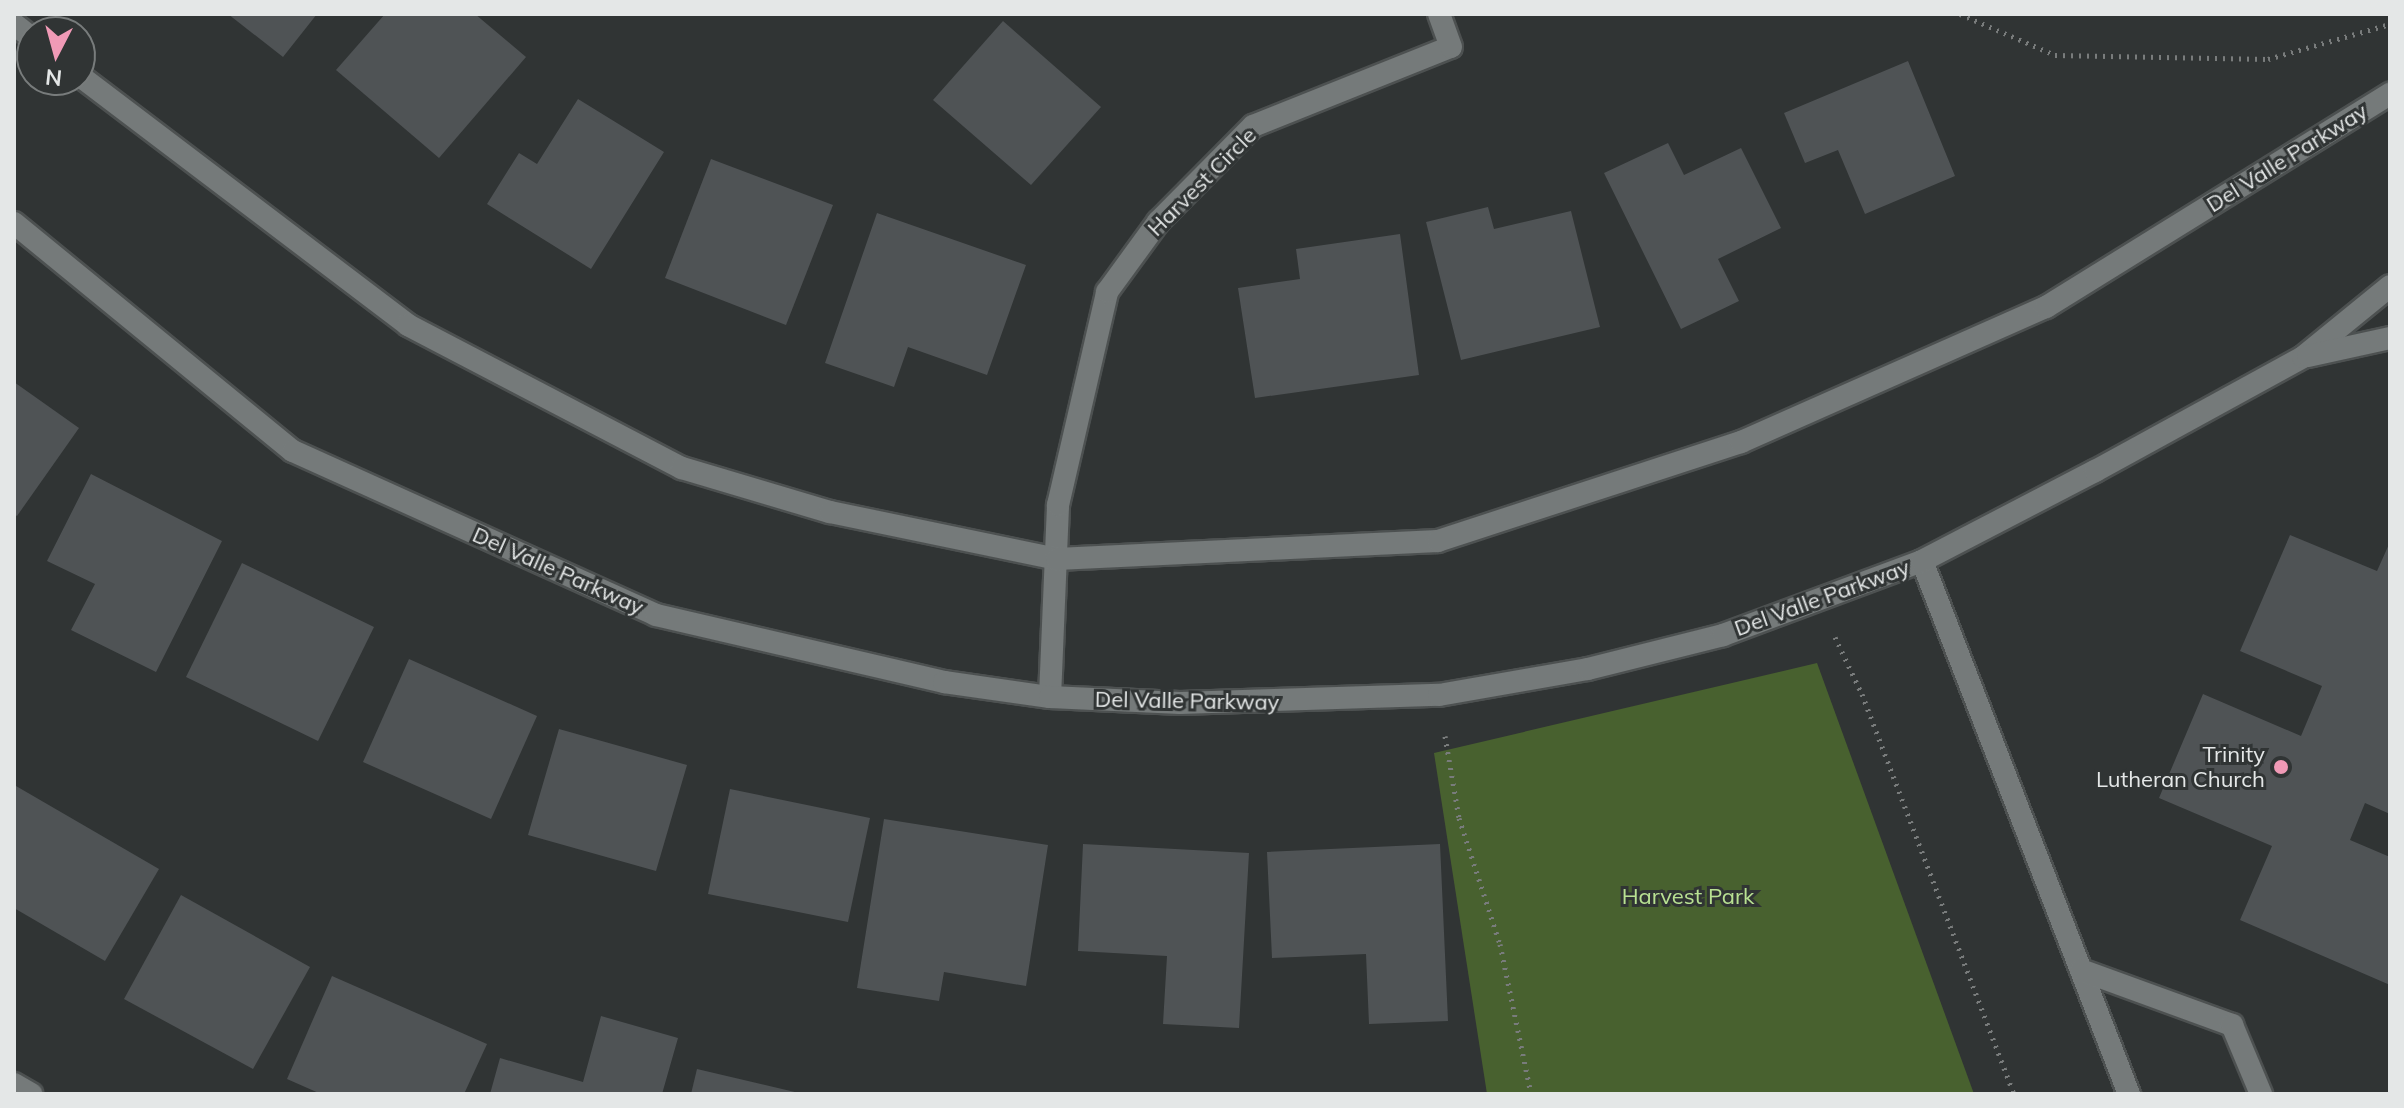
<!DOCTYPE html>
<html>
<head>
<meta charset="utf-8">
<style>
	body { margin:0 }
	#map { position:relative; width:2404px; height:1108px; overflow:hidden; background:#303434; font-family:Mulish,sans-serif }
	div>[style] { position:absolute }
	.green>* { inset:0; background:#48612f }
	.building>* { inset:0; background:#4f5355 }
	.path>* { height:5px; margin-top:-2.5px; transform-origin:0; background:repeating-linear-gradient(90deg,#797c7c 0 2px,transparent 0 8px) }
	.roads { filter:drop-shadow(2px 0 #4d5151) drop-shadow(-2px 0 #4d5151) drop-shadow(0 2px #4d5151) drop-shadow(0 -2px #4d5151) }
	.service>* { height:22px; margin:-11px; padding:0 11px; transform-origin:11px; border-radius:11px; background:#757a7a }
	.minor>* { height:22px; margin:-11px; padding:0 11px; transform-origin:11px; border-radius:11px; background:#757a7a }
	.secondary>* { height:22px; margin:-11px; padding:0 11px; transform-origin:11px; border-radius:11px; background:#757a7a }
	.dots>* { width:22px; height:22px; translate:-50% -50%; box-sizing:border-box; border:4px solid #303434; border-radius:50% }
	span { translate:-50% -50%; white-space:nowrap; text-align:center; line-height:1.15; -webkit-text-stroke:6px #303434; paint-order:stroke }
	.street-label { font-size:22px; color:#e4e7e7 }
	.poi-label { font-size:22px; color:#e4e7e7 }
	.right { translate:-100% -50%; text-align:right }
	.park-label { font-size:22px; color:#b8e192 }
	.frame { position:absolute; inset:0; border:16px solid #e4e7e7; pointer-events:none }
	.north { position:absolute; left:16px; top:16px; width:80px; height:80px; box-sizing:border-box; background:#303434; border:2px solid #787c7c; border-radius:50%; rotate:186deg; font-size:22px; font-weight:700; line-height:32px; text-align:center; color:#e4e7e7 }
	.north::after { content:''; display:block; margin:auto; width:28px; height:36px; background:#f09ab6; clip-path:polygon(50% 0,100% 100%,50% 72%,0 100%) }
</style>
</head>
<body>
<div id="map">
	<div class="green">
		<div style="clip-path:polygon(1817px 663px,1974px 1094px,1487px 1094px,1434px 753px)"></div>
	</div>
	<div class="building">
		<div style="clip-path:polygon(228px 14px,317px 14px,283px 57px)"></div>
		<div style="clip-path:polygon(385px 14px,475px 14px,526px 57px,439px 158px,336px 70px)"></div>
		<div style="clip-path:polygon(1003px 21px,1101px 107px,1031px 185px,933px 100px)"></div>
		<div style="clip-path:polygon(1908px 61px,1955px 176px,1865px 214px,1838px 150px,1805px 163px,1784px 113px)"></div>
		<div style="clip-path:polygon(578px 99px,664px 152px,591px 269px,487px 204px,519px 153px,537px 164px)"></div>
		<div style="clip-path:polygon(1668px 143px,1684px 175px,1741px 148px,1781px 228px,1718px 259px,1739px 301px,1681px 329px,1604px 173px)"></div>
		<div style="clip-path:polygon(711px 159px,833px 205px,786px 325px,665px 278px)"></div>
		<div style="clip-path:polygon(1488px 207px,1494px 229px,1571px 211px,1600px 327px,1461px 360px,1426px 222px)"></div>
		<div style="clip-path:polygon(877px 213px,1026px 265px,987px 375px,908px 347px,894px 387px,825px 363px)"></div>
		<div style="clip-path:polygon(1400px 234px,1419px 375px,1255px 398px,1238px 288px,1300px 279px,1296px 249px)"></div>
		<div style="clip-path:polygon(14px 382px,79px 428px,17px 516px,14px 514px)"></div>
		<div style="clip-path:polygon(91px 474px,222px 541px,156px 672px,71px 630px,95px 584px,47px 561px)"></div>
		<div style="clip-path:polygon(2290px 535px,2377px 571px,2390px 542px,2390px 814px,2365px 803px,2350px 840px,2390px 857px,2390px 985px,2240px 920px,2272px 846px,2159px 798px,2203px 694px,2301px 736px,2322px 686px,2240px 651px)"></div>
		<div style="clip-path:polygon(242px 563px,374px 627px,318px 741px,186px 677px)"></div>
		<div style="clip-path:polygon(409px 659px,537px 716px,491px 819px,363px 762px)"></div>
		<div style="clip-path:polygon(559px 729px,687px 765px,656px 871px,528px 835px)"></div>
		<div style="clip-path:polygon(16px 786px,159px 869px,105px 961px,14px 908px)"></div>
		<div style="clip-path:polygon(730px 789px,870px 818px,848px 922px,708px 894px)"></div>
		<div style="clip-path:polygon(884px 819px,1048px 845px,1026px 986px,944px 972px,939px 1001px,857px 988px)"></div>
		<div style="clip-path:polygon(1083px 844px,1249px 853px,1239px 1028px,1163px 1024px,1167px 956px,1078px 951px)"></div>
		<div style="clip-path:polygon(1440px 844px,1448px 1021px,1369px 1024px,1366px 954px,1272px 958px,1267px 852px)"></div>
		<div style="clip-path:polygon(181px 895px,310px 967px,253px 1069px,124px 999px)"></div>
		<div style="clip-path:polygon(332px 976px,487px 1044px,464px 1094px,321px 1094px,287px 1079px)"></div>
		<div style="clip-path:polygon(601px 1016px,678px 1038px,662px 1094px,490px 1094px,500px 1058px,583px 1082px)"></div>
		<div style="clip-path:polygon(697px 1069px,799px 1093px,799px 1094px,691px 1094px)"></div>
	</div>
	<div class="path">
		<div style="left:1960px;top:14px;width:103px;rotate:23.3deg"></div>
		<div style="left:2055px;top:55px;width:213px;rotate:1.1deg"></div>
		<div style="left:2268px;top:59px;width:127px;rotate:-16deg"></div>
		<div style="left:1835px;top:637px;width:63px;rotate:64.7deg"></div>
		<div style="left:1862px;top:694px;width:428px;rotate:69.2deg"></div>
		<div style="left:1445px;top:736px;width:83px;rotate:80.3deg"></div>
		<div style="left:1459px;top:818px;width:133px;rotate:72deg"></div>
		<div style="left:1500px;top:944px;width:153px;rotate:78.3deg"></div>
	</div>
	<div class="roads">
		<div class="service">
			<div style="left:1922px;top:561px;width:572px;rotate:68.78deg"></div>
			<div style="left:2081px;top:970px;width:161px;rotate:20deg"></div>
			<div style="left:2232px;top:1025px;width:75px;rotate:67.2deg"></div>
		</div>
		<div class="minor">
			<div style="left:1050px;top:697px;width:192px;rotate:-87.6deg"></div>
			<div style="left:1058px;top:505px;width:219px;rotate:-77deg"></div>
			<div style="left:1107px;top:292px;width:87px;rotate:-53.9deg"></div>
			<div style="left:1158px;top:222px;width:135px;rotate:-45.3deg"></div>
			<div style="left:1253px;top:126px;width:213px;rotate:-21.8deg"></div>
			<div style="left:1451px;top:47px;width:35px;rotate:-110deg"></div>
			<div style="left:14px;top:1084px;width:20px;rotate:30deg"></div>
		</div>
		<div class="secondary">
			<div style="left:14px;top:24px;width:23px;rotate:38deg"></div>
			<div style="left:80px;top:76px;width:412px;rotate:37.2deg"></div>
			<div style="left:408px;top:325px;width:309px;rotate:27.6deg"></div>
			<div style="left:682px;top:468px;width:154px;rotate:16.6deg"></div>
			<div style="left:830px;top:512px;width:232px;rotate:11.7deg"></div>
			<div style="left:1057px;top:559px;width:381px;rotate:-2.7deg"></div>
			<div style="left:1438px;top:541px;width:319px;rotate:-18.1deg"></div>
			<div style="left:1741px;top:442px;width:334px;rotate:-23.9deg"></div>
			<div style="left:2046px;top:307px;width:405px;rotate:-31.8deg"></div>
			<div style="left:14px;top:223px;width:360px;rotate:39.3deg"></div>
			<div style="left:293px;top:451px;width:398px;rotate:24.3deg"></div>
			<div style="left:656px;top:615px;width:296px;rotate:13.1deg"></div>
			<div style="left:944px;top:682px;width:107px;rotate:8.1deg"></div>
			<div style="left:1050px;top:697px;width:130px;rotate:2.6deg"></div>
			<div style="left:1180px;top:703px;width:259px;rotate:-1.8deg"></div>
			<div style="left:1439px;top:695px;width:151px;rotate:-9.9deg"></div>
			<div style="left:1588px;top:669px;width:139px;rotate:-14.1deg"></div>
			<div style="left:1723px;top:635px;width:212px;rotate:-20.4deg"></div>
			<div style="left:1922px;top:561px;width:195px;rotate:-27.5deg"></div>
			<div style="left:2095px;top:471px;width:237px;rotate:-28.7deg"></div>
			<div style="left:2303px;top:357px;width:112px;rotate:-39.2deg"></div>
			<div style="left:2308px;top:356px;width:84px;rotate:-12.4deg"></div>
		</div>
	</div>
	<div class="dots">
		<div style="left:2281px;top:767px;background:#f09ab6"></div>
	</div>
	<div class="street-label">
		<span style="left:2287px;top:158px;rotate:-32deg">Del Valle Parkway</span>
		<span style="left:1202px;top:182px;rotate:-45deg">Harvest Circle</span>
		<span style="left:558px;top:571px;rotate:24deg">Del Valle Parkway</span>
		<span style="left:1822px;top:598px;rotate:-20deg">Del Valle Parkway</span>
		<span style="left:1187px;top:701px;rotate:1deg">Del Valle Parkway</span>
	</div>
	<div class="poi-label">
		<span class="right" style="left:2265px;top:767px">Trinity<br>Lutheran Church</span>
	</div>
	<div class="park-label">
		<span style="left:1688px;top:897px">Harvest Park</span>
	</div>
	<div class="frame"></div>
	<div class="north">N</div>
</div>
</body>
</html>
